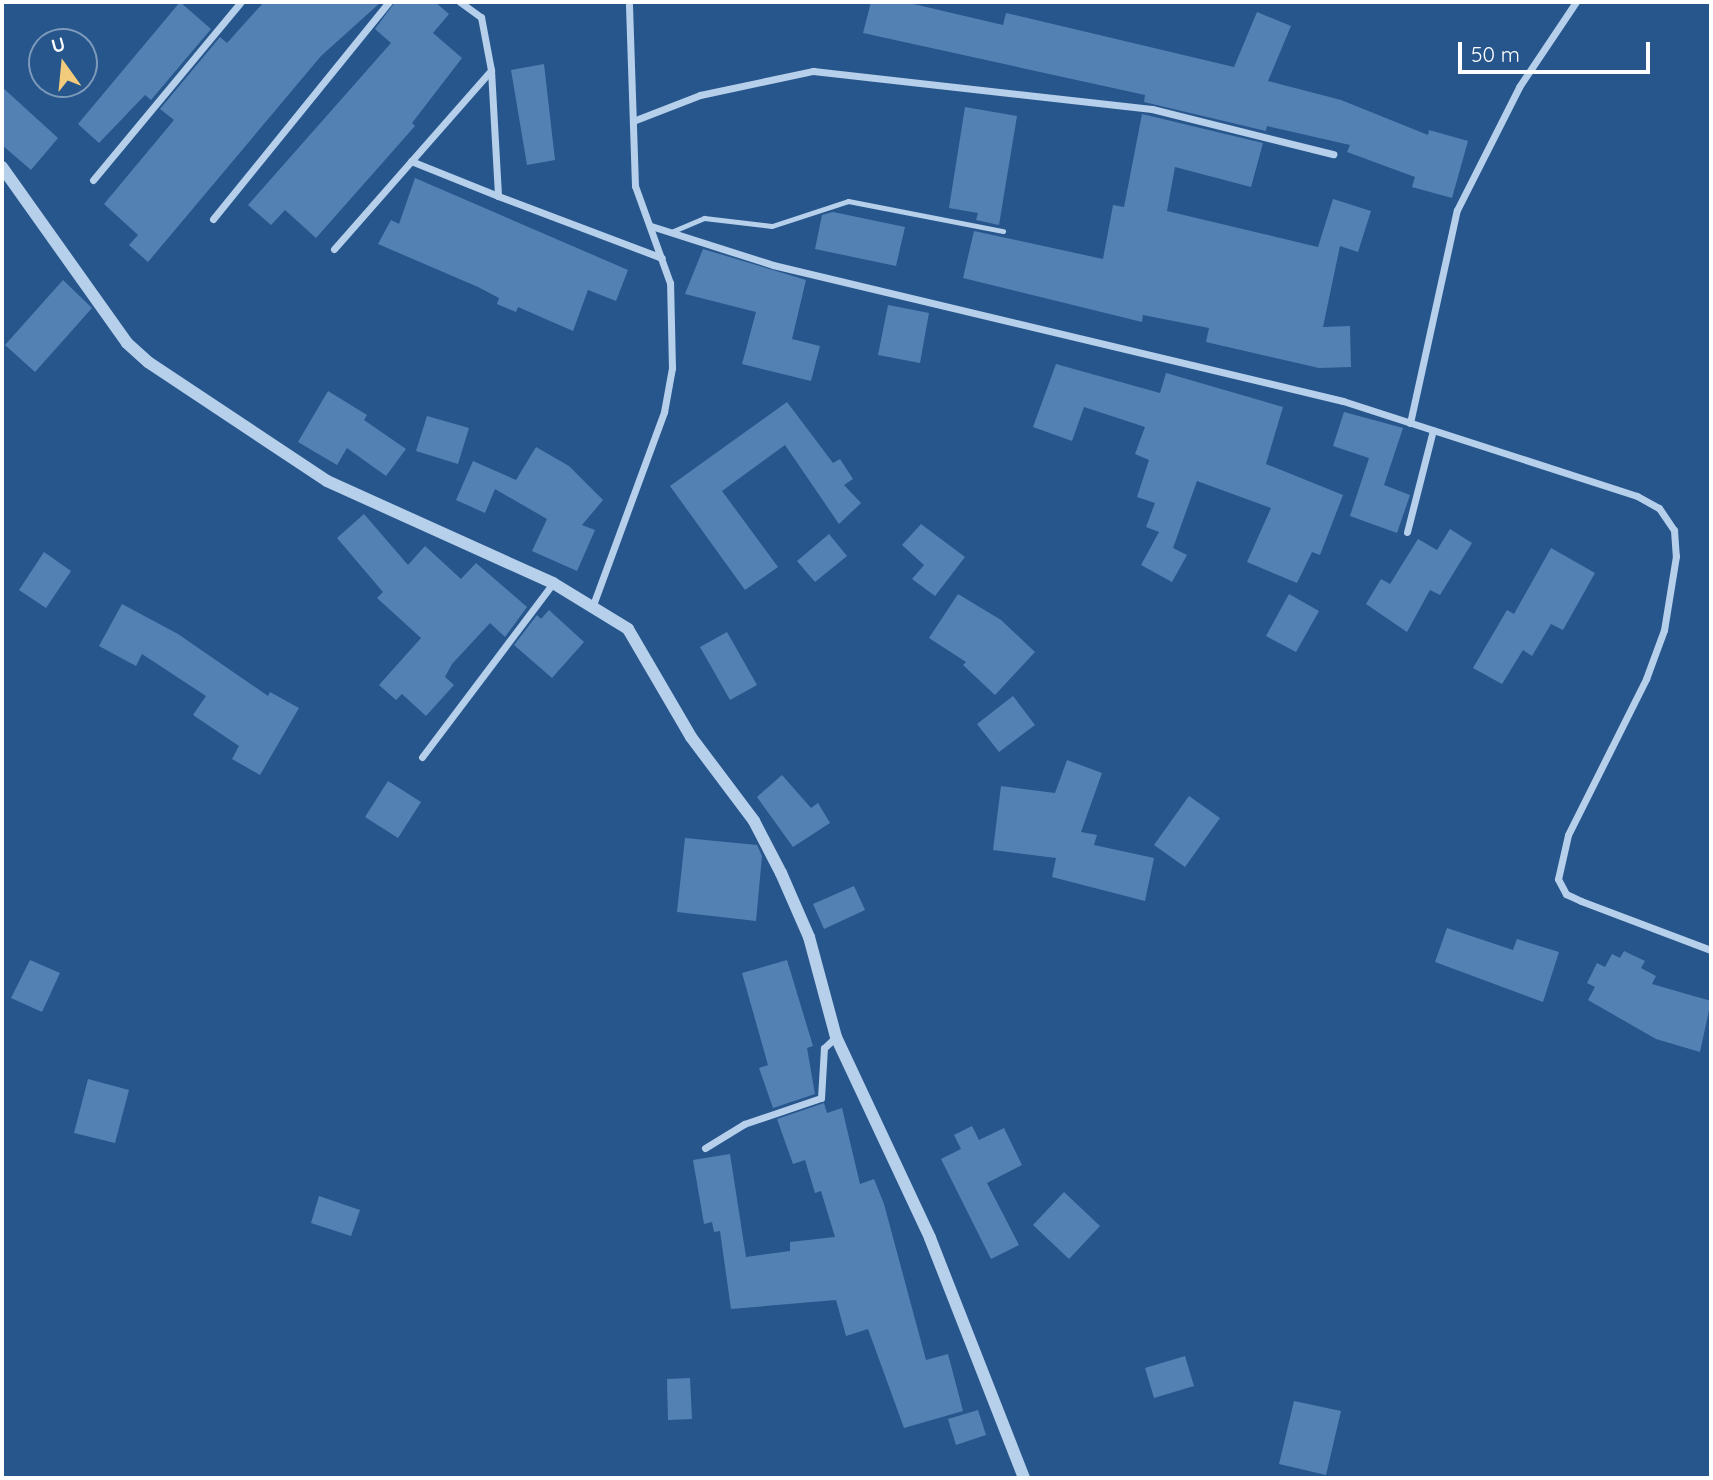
<!DOCTYPE html>
<html>
<head>
<meta charset="utf-8">
<style>
	body { margin:0 }
	#map { position:relative; width:1713px; height:1480px; overflow:hidden; background:#27568c; font-family:Quicksand,sans-serif }
	div>[style] { position:absolute }
	.building>* { inset:0; background:#5481b4 }
	.service>* { height:5px; margin:-2.5px; padding:0 2.5px; transform-origin:2.5px; border-radius:2.5px; background:#b6cfea }
	.minor>* { height:7px; margin:-3.5px; padding:0 3.5px; transform-origin:3.5px; border-radius:3.5px; background:#b6cfea }
	.tertiary>* { height:12px; margin:-6px; padding:0 6px; transform-origin:6px; border-radius:6px; background:#b6cfea }
	span { translate:-50% -50%; white-space:nowrap; text-align:center; line-height:1.15; -webkit-text-stroke:5px #27568c; paint-order:stroke }
	.frame { position:absolute; inset:0; border:4px solid #fff; pointer-events:none }
	.north { position:absolute; left:28px; top:28px; width:70px; height:70px; box-sizing:border-box; background:#27568c; border:2px solid #7d9aba; border-radius:50%; rotate:345deg; font-size:19px; font-weight:700; line-height:28px; text-align:center; color:#fff }
	.north::after { content:''; display:block; margin:auto; width:24px; height:32px; background:#f2cc7c; clip-path:polygon(50% 0,100% 100%,50% 72%,0 100%) }
	.scale { position:absolute; left:1458px; top:42px; width:192px; height:32px; box-sizing:border-box; border:4px solid #fff; border-top:0; padding-left:9px; font-size:21px; line-height:24px; white-space:nowrap; color:#fff; -webkit-text-stroke:5px #27568c; paint-order:stroke }
</style>
</head>
<body>
<div id="map">
	<div class="building">
		<div style="clip-path:polygon(180px 2px,211px 29px,151px 100px,145px 95px,99px 143px,78px 124px)"></div>
		<div style="clip-path:polygon(264px 2px,381px 2px,321px 56px,148px 262px,129px 245px,138px 235px,104px 204px,174px 120px,160px 109px,220px 37px,227px 43px)"></div>
		<div style="clip-path:polygon(395px 2px,435px 2px,449px 14px,433px 33px,462px 58px,412px 123px,415px 126px,316px 238px,285px 210px,271px 225px,248px 205px,391px 43px,375px 29px)"></div>
		<div style="clip-path:polygon(871px 2px,905px 2px,1003px 25px,1006px 13px,1234px 67px,1257px 12px,1291px 26px,1268px 81px,1341px 100px,1428px 135px,1429px 130px,1468px 141px,1452px 198px,1412px 187px,1415px 177px,1347px 152px,1350px 145px,1267px 126px,1266px 131px,1144px 102px,1145px 95px,863px 33px)"></div>
		<div style="clip-path:polygon(544px 64px,555px 160px,527px 165px,511px 70px)"></div>
		<div style="clip-path:polygon(2px 87px,58px 138px,31px 170px,2px 145px)"></div>
		<div style="clip-path:polygon(965px 107px,1017px 116px,999px 225px,976px 220px,978px 213px,949px 208px)"></div>
		<div style="clip-path:polygon(1142px 114px,1263px 143px,1251px 187px,1175px 167px,1167px 211px,1318px 247px,1333px 199px,1371px 211px,1358px 252px,1340px 246px,1323px 327px,1350px 326px,1351px 367px,1319px 368px,1206px 342px,1209px 328px,1143px 315px,1142px 322px,963px 278px,974px 231px,1103px 259px,1113px 205px,1124px 207px)"></div>
		<div style="clip-path:polygon(415px 178px,628px 270px,616px 301px,588px 290px,573px 331px,518px 307px,516px 312px,497px 304px,499px 298px,478px 287px,378px 244px,391px 220px,399px 224px)"></div>
		<div style="clip-path:polygon(833px 212px,905px 227px,896px 266px,815px 249px,822px 215px)"></div>
		<div style="clip-path:polygon(703px 249px,806px 280px,792px 339px,820px 346px,811px 381px,742px 364px,756px 312px,685px 294px)"></div>
		<div style="clip-path:polygon(63px 280px,92px 308px,35px 372px,5px 345px)"></div>
		<div style="clip-path:polygon(888px 305px,929px 313px,920px 363px,878px 355px)"></div>
		<div style="clip-path:polygon(1056px 364px,1160px 393px,1166px 373px,1283px 407px,1266px 464px,1343px 495px,1320px 555px,1312px 552px,1297px 583px,1247px 562px,1271px 508px,1197px 481px,1173px 548px,1187px 555px,1172px 582px,1141px 565px,1159px 532px,1146px 527px,1155px 503px,1137px 497px,1149px 460px,1135px 454px,1145px 427px,1084px 407px,1072px 441px,1033px 427px)"></div>
		<div style="clip-path:polygon(328px 391px,367px 415px,364px 420px,406px 449px,386px 476px,347px 448px,337px 465px,298px 442px)"></div>
		<div style="clip-path:polygon(787px 402px,833px 463px,840px 459px,853px 479px,844px 485px,861px 503px,839px 524px,785px 445px,722px 491px,778px 567px,745px 590px,670px 486px)"></div>
		<div style="clip-path:polygon(1344px 412px,1403px 428px,1384px 485px,1410px 495px,1397px 533px,1350px 516px,1369px 458px,1333px 446px)"></div>
		<div style="clip-path:polygon(427px 416px,469px 428px,458px 464px,416px 451px)"></div>
		<div style="clip-path:polygon(536px 447px,569px 466px,603px 500px,582px 525px,595px 530px,577px 571px,532px 551px,547px 519px,495px 489px,485px 513px,456px 500px,473px 461px,516px 480px)"></div>
		<div style="clip-path:polygon(364px 514px,408px 565px,425px 546px,461px 579px,476px 563px,527px 607px,505px 637px,490px 623px,452px 664px,445px 677px,454px 685px,426px 716px,402px 694px,396px 700px,379px 685px,421px 638px,377px 598px,383px 592px,337px 538px)"></div>
		<div style="clip-path:polygon(921px 524px,965px 557px,935px 596px,912px 579px,924px 565px,902px 545px)"></div>
		<div style="clip-path:polygon(1450px 529px,1472px 543px,1440px 595px,1430px 590px,1407px 632px,1366px 604px,1381px 579px,1390px 584px,1418px 539px,1437px 550px)"></div>
		<div style="clip-path:polygon(829px 534px,847px 556px,815px 582px,797px 561px)"></div>
		<div style="clip-path:polygon(1551px 548px,1595px 573px,1563px 630px,1551px 624px,1532px 656px,1523px 650px,1502px 684px,1473px 668px,1507px 610px,1514px 614px)"></div>
		<div style="clip-path:polygon(44px 552px,71px 571px,46px 608px,19px 590px)"></div>
		<div style="clip-path:polygon(958px 594px,1001px 620px,1035px 652px,995px 695px,963px 665px,966px 662px,929px 638px)"></div>
		<div style="clip-path:polygon(1289px 594px,1319px 611px,1296px 652px,1266px 636px)"></div>
		<div style="clip-path:polygon(122px 604px,178px 634px,268px 696px,270px 692px,299px 708px,260px 775px,232px 759px,239px 746px,193px 715px,206px 696px,142px 654px,136px 666px,99px 646px)"></div>
		<div style="clip-path:polygon(549px 610px,584px 642px,552px 678px,514px 645px,537px 615px,541px 619px)"></div>
		<div style="clip-path:polygon(727px 632px,757px 685px,730px 700px,700px 647px)"></div>
		<div style="clip-path:polygon(1013px 696px,1035px 725px,999px 752px,977px 724px)"></div>
		<div style="clip-path:polygon(1067px 760px,1102px 773px,1081px 832px,1097px 835px,1094px 845px,1154px 858px,1145px 901px,1052px 877px,1056px 858px,993px 850px,1001px 786px,1055px 793px)"></div>
		<div style="clip-path:polygon(782px 775px,811px 808px,818px 803px,830px 823px,793px 847px,757px 797px)"></div>
		<div style="clip-path:polygon(388px 781px,421px 802px,398px 838px,365px 817px)"></div>
		<div style="clip-path:polygon(1189px 796px,1220px 818px,1185px 867px,1154px 845px)"></div>
		<div style="clip-path:polygon(685px 838px,757px 845px,762px 856px,756px 921px,677px 912px)"></div>
		<div style="clip-path:polygon(854px 886px,865px 910px,824px 929px,813px 904px)"></div>
		<div style="clip-path:polygon(1447px 928px,1513px 950px,1517px 939px,1559px 952px,1543px 1002px,1435px 962px)"></div>
		<div style="clip-path:polygon(1624px 951px,1645px 961px,1641px 968px,1656px 976px,1652px 984px,1711px 1001px,1700px 1052px,1656px 1039px,1588px 1000px,1595px 987px,1587px 983px,1597px 963px,1605px 967px,1612px 954px,1620px 958px)"></div>
		<div style="clip-path:polygon(30px 960px,60px 973px,42px 1012px,11px 998px)"></div>
		<div style="clip-path:polygon(787px 960px,813px 1046px,807px 1048px,815px 1094px,773px 1108px,759px 1068px,768px 1065px,742px 973px)"></div>
		<div style="clip-path:polygon(88px 1079px,129px 1090px,115px 1143px,74px 1133px)"></div>
		<div style="clip-path:polygon(824px 1103px,827px 1113px,842px 1108px,860px 1184px,874px 1179px,884px 1204px,926px 1360px,948px 1354px,963px 1411px,904px 1428px,868px 1329px,846px 1336px,836px 1300px,731px 1309px,720px 1231px,714px 1232px,712px 1222px,704px 1224px,693px 1160px,730px 1154px,746px 1257px,790px 1251px,790px 1242px,835px 1237px,821px 1191px,815px 1193px,805px 1160px,793px 1164px,777px 1119px)"></div>
		<div style="clip-path:polygon(972px 1126px,979px 1140px,1004px 1128px,1022px 1165px,987px 1183px,1019px 1245px,991px 1259px,941px 1159px,961px 1149px,954px 1135px)"></div>
		<div style="clip-path:polygon(1064px 1192px,1100px 1226px,1069px 1259px,1033px 1225px)"></div>
		<div style="clip-path:polygon(319px 1196px,360px 1210px,351px 1236px,311px 1223px)"></div>
		<div style="clip-path:polygon(1185px 1356px,1194px 1386px,1154px 1398px,1145px 1368px)"></div>
		<div style="clip-path:polygon(690px 1378px,692px 1419px,668px 1420px,667px 1379px)"></div>
		<div style="clip-path:polygon(1294px 1401px,1341px 1411px,1326px 1475px,1279px 1464px)"></div>
		<div style="clip-path:polygon(978px 1410px,986px 1435px,956px 1445px,948px 1419px)"></div>
	</div>
	<div class="service">
		<div style="left:671px;top:232px;width:36px;rotate:-23deg"></div>
		<div style="left:704px;top:218px;width:68px;rotate:6.7deg"></div>
		<div style="left:772px;top:226px;width:80px;rotate:-18.2deg"></div>
		<div style="left:848px;top:201px;width:158px;rotate:11deg"></div>
	</div>
	<div class="minor">
		<div style="left:460px;top:2px;width:26px;rotate:36deg"></div>
		<div style="left:481px;top:17px;width:54px;rotate:79.3deg"></div>
		<div style="left:491px;top:70px;width:126px;rotate:86.8deg"></div>
		<div style="left:498px;top:196px;width:175px;rotate:20.7deg"></div>
		<div style="left:633px;top:121px;width:72px;rotate:-21.2deg"></div>
		<div style="left:700px;top:95px;width:116px;rotate:-12deg"></div>
		<div style="left:813px;top:71px;width:341px;rotate:6.4deg"></div>
		<div style="left:1152px;top:109px;width:187px;rotate:14deg"></div>
		<div style="left:411px;top:161px;width:94px;rotate:21.9deg"></div>
		<div style="left:93px;top:180px;width:231px;rotate:-50.3deg"></div>
		<div style="left:213px;top:219px;width:279px;rotate:-51deg"></div>
		<div style="left:651px;top:226px;width:128px;rotate:17.7deg"></div>
		<div style="left:773px;top:265px;width:586px;rotate:13.42deg"></div>
		<div style="left:1343px;top:401px;width:309px;rotate:17.9deg"></div>
		<div style="left:1637px;top:496px;width:25px;rotate:29deg"></div>
		<div style="left:1659px;top:508px;width:27px;rotate:56deg"></div>
		<div style="left:1674px;top:530px;width:26px;rotate:86deg"></div>
		<div style="left:1676px;top:556px;width:75px;rotate:99.2deg"></div>
		<div style="left:1664px;top:630px;width:52px;rotate:110.2deg"></div>
		<div style="left:1646px;top:679px;width:174px;rotate:116.6deg"></div>
		<div style="left:1568px;top:835px;width:45px;rotate:102.8deg"></div>
		<div style="left:1558px;top:879px;width:17px;rotate:62deg"></div>
		<div style="left:1566px;top:894px;width:17px;rotate:25deg"></div>
		<div style="left:1581px;top:901px;width:139px;rotate:20.7deg"></div>
		<div style="left:334px;top:249px;width:238px;rotate:-48.7deg"></div>
		<div style="left:1410px;top:423px;width:218px;rotate:-77.6deg"></div>
		<div style="left:1457px;top:210px;width:138px;rotate:-63.2deg"></div>
		<div style="left:1519px;top:87px;width:102px;rotate:-56.2deg"></div>
		<div style="left:1407px;top:532px;width:105px;rotate:-75.7deg"></div>
		<div style="left:593px;top:605px;width:206px;rotate:-69.8deg"></div>
		<div style="left:664px;top:412px;width:45px;rotate:-79.7deg"></div>
		<div style="left:672px;top:368px;width:85px;rotate:-91.3deg"></div>
		<div style="left:670px;top:283px;width:103px;rotate:-109.8deg"></div>
		<div style="left:635px;top:186px;width:184px;rotate:-91.9deg"></div>
		<div style="left:422px;top:757px;width:218px;rotate:-53deg"></div>
		<div style="left:705px;top:1148px;width:46px;rotate:-31.6deg"></div>
		<div style="left:744px;top:1124px;width:81px;rotate:-18.7deg"></div>
		<div style="left:821px;top:1098px;width:50px;rotate:-86.6deg"></div>
		<div style="left:824px;top:1048px;width:16px;rotate:-43deg"></div>
	</div>
	<div class="tertiary">
		<div style="left:2px;top:167px;width:216px;rotate:54.6deg"></div>
		<div style="left:127px;top:343px;width:28px;rotate:42deg"></div>
		<div style="left:148px;top:362px;width:215px;rotate:33.6deg"></div>
		<div style="left:327px;top:481px;width:248px;rotate:24.3deg"></div>
		<div style="left:553px;top:583px;width:88px;rotate:31.5deg"></div>
		<div style="left:628px;top:629px;width:125px;rotate:59.7deg"></div>
		<div style="left:691px;top:737px;width:105px;rotate:53.1deg"></div>
		<div style="left:754px;top:821px;width:59px;rotate:62.6deg"></div>
		<div style="left:781px;top:873px;width:70px;rotate:66.4deg"></div>
		<div style="left:809px;top:937px;width:104px;rotate:74.9deg"></div>
		<div style="left:836px;top:1037px;width:222px;rotate:64.9deg"></div>
		<div style="left:930px;top:1238px;width:258px;rotate:68.6deg"></div>
	</div>
	<div class="frame"></div>
	<div class="north">U</div>
	<div class="scale">50 m</div>
</div>
</body>
</html>
